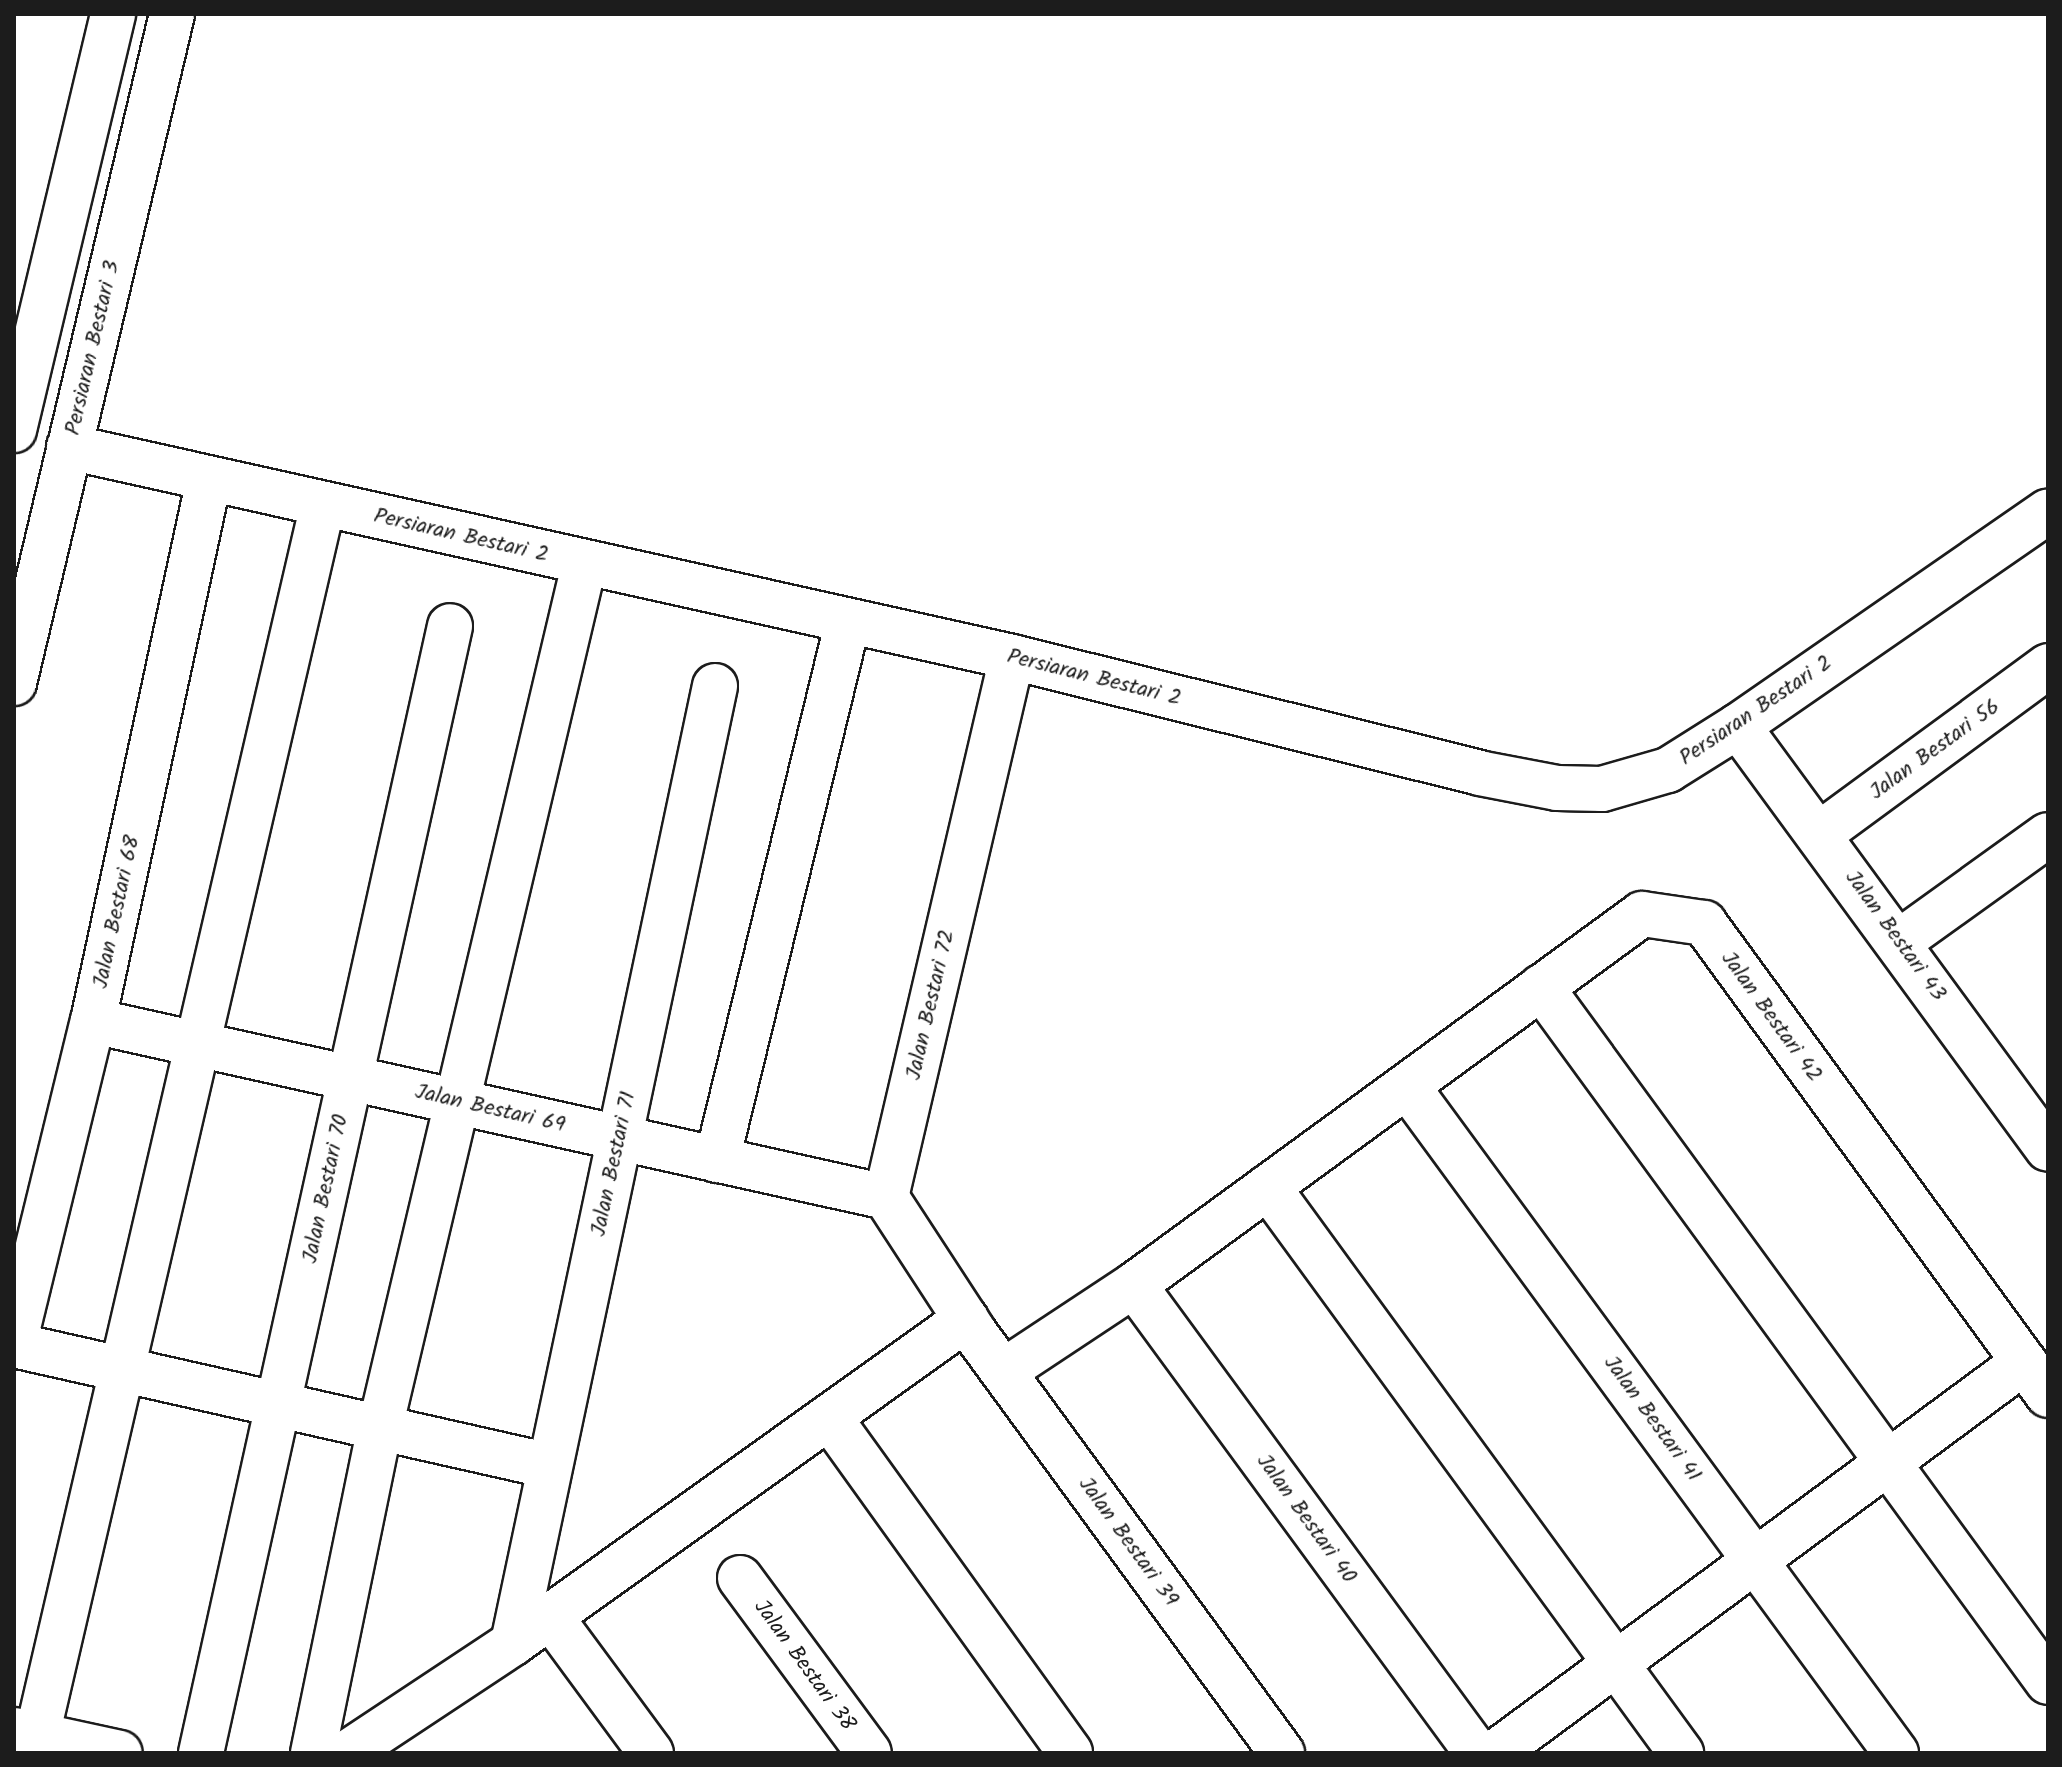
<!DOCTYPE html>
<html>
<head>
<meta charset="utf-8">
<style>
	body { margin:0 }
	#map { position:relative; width:2062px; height:1767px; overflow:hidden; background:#fff; font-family:Kalam,sans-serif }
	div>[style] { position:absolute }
	.roads { filter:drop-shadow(2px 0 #1c1c1c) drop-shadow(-2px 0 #1c1c1c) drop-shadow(0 2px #1c1c1c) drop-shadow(0 -2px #1c1c1c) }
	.minor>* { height:44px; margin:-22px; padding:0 22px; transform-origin:22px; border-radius:22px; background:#fff }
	span { translate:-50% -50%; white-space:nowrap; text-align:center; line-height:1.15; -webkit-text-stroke:6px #fff; paint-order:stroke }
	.street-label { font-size:22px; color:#1c1c1c }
	.frame { position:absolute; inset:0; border:16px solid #1c1c1c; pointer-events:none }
</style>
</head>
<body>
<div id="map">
	<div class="roads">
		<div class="minor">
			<div style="left:14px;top:430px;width:428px;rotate:-76.6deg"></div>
			<div style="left:69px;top:447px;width:966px;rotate:12.55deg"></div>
			<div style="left:1012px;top:657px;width:481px;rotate:13.9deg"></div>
			<div style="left:1479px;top:773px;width:79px;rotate:10.9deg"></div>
			<div style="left:1557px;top:788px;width:45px;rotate:1.3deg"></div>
			<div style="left:1602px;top:789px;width:69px;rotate:-16.1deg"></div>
			<div style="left:1668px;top:770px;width:83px;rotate:-32.2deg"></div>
			<div style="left:1738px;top:726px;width:377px;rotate:-34.7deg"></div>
			<div style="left:1012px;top:657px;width:555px;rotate:103.13deg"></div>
			<div style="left:886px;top:1197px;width:161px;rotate:56.9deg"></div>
			<div style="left:974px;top:1332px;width:522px;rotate:53.81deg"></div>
			<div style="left:14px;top:683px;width:687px;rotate:-76.71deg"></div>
			<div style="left:1738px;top:726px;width:524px;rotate:53.76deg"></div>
			<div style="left:1821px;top:833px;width:282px;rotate:-36.3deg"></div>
			<div style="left:1899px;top:942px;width:183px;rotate:-35.7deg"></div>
			<div style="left:1541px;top:987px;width:860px;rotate:53.89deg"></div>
			<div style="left:93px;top:1021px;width:812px;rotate:12.51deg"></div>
			<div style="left:1407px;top:1086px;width:827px;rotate:53.75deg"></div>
			<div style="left:717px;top:1160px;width:555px;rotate:-76.34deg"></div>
			<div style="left:1268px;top:1187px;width:701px;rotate:53.88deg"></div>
			<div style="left:1134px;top:1285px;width:580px;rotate:53.76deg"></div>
			<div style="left:14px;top:1344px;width:333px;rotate:-76.3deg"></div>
			<div style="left:93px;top:1021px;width:554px;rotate:-77.92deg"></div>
			<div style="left:14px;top:1345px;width:549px;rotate:12.72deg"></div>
			<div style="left:1004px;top:1371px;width:156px;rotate:-33.5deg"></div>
			<div style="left:1134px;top:1285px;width:629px;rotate:-36.14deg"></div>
			<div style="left:1642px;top:914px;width:63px;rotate:8.3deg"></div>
			<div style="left:1704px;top:923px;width:584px;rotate:53.91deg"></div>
			<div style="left:829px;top:1417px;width:413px;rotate:54.3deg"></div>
			<div style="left:740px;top:1578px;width:217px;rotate:53.6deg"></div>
			<div style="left:550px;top:1616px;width:170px;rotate:53.6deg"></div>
			<div style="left:513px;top:1643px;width:978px;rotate:-78.08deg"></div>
			<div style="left:14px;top:1730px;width:108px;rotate:12.2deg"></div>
			<div style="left:33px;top:1753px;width:1282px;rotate:-76.93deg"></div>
			<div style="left:201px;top:1753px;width:1154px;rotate:-77.54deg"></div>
			<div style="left:313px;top:1753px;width:332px;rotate:-78.4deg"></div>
			<div style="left:380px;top:1428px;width:887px;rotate:-76.7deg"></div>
			<div style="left:347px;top:1753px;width:199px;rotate:-33.5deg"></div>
			<div style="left:513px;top:1643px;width:557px;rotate:-35.57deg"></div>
			<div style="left:1495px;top:1753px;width:658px;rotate:-36.47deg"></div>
		</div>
	</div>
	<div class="street-label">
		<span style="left:93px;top:348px;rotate:-77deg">Persiaran Bestari 3</span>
		<span style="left:461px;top:536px;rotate:13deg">Persiaran Bestari 2</span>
		<span style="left:1094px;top:678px;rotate:14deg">Persiaran Bestari 2</span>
		<span style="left:1756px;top:711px;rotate:-34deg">Persiaran Bestari 2</span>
		<span style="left:1935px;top:750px;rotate:-36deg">Jalan Bestari 56</span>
		<span style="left:117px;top:912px;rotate:-78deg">Jalan Bestari 68</span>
		<span style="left:1895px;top:936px;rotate:54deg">Jalan Bestari 43</span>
		<span style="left:931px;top:1005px;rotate:-77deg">Jalan Bestari 72</span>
		<span style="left:1771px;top:1017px;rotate:54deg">Jalan Bestari 42</span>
		<span style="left:490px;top:1109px;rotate:13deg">Jalan Bestari 69</span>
		<span style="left:614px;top:1164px;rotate:-78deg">Jalan Bestari 71</span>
		<span style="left:326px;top:1189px;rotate:-78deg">Jalan Bestari 70</span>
		<span style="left:1652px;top:1419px;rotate:54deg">Jalan Bestari 41</span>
		<span style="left:1306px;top:1519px;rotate:54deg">Jalan Bestari 40</span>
		<span style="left:1128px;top:1542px;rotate:54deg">Jalan Bestari 39</span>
		<span style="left:804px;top:1666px;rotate:54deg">Jalan Bestari 38</span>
	</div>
	<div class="frame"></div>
</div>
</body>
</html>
